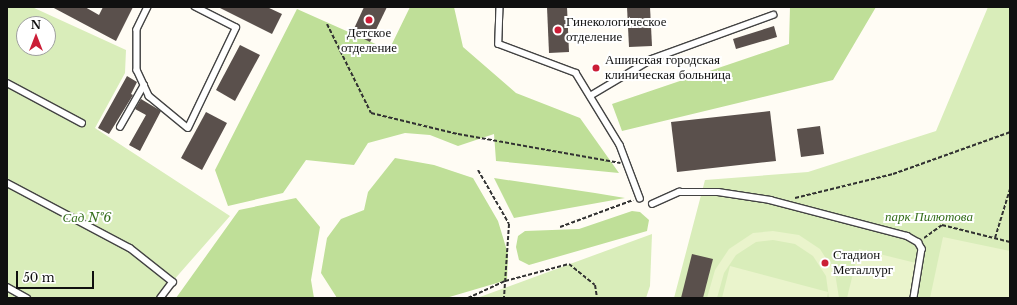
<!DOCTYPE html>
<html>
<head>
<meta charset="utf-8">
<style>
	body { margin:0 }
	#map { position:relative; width:1017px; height:305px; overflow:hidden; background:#fffcf4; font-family:"Libre Baskerville",serif }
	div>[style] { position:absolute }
	.green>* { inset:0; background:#d9edba }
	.forest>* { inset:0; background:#bfdf98 }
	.pitch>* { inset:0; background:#eaf4cc }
	.building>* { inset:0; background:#5a504c }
	.path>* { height:2px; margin-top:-1px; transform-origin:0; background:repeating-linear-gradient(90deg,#323232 0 4px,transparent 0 6px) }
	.roads { filter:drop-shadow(1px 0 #434343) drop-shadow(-1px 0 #434343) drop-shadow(0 1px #434343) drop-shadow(0 -1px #434343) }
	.service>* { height:5.5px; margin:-2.75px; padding:0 2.75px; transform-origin:2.75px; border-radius:2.75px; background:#fff }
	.dots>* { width:11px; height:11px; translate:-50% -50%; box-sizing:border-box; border:2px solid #fff; border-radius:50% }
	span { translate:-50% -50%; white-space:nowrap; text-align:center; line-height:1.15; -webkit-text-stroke:4px #fff; paint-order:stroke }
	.poi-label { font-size:13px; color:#101010 }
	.left { translate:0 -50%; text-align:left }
	.park-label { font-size:13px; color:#346e1b; font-style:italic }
	.frame { position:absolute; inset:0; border:8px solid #101010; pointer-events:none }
	.north { position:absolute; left:16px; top:16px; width:40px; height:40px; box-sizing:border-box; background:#fff; border:1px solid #9f9f9f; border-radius:50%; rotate:0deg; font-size:11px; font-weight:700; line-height:16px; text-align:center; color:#101010 }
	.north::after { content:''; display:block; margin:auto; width:14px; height:18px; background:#cb1e37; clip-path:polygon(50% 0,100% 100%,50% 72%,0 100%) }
	.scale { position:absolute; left:16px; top:271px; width:78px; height:18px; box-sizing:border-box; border:2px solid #101010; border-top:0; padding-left:5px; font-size:12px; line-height:14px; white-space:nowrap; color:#101010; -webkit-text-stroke:3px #fff; paint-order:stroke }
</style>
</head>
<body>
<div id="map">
	<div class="green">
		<div style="clip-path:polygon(evenodd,7px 7px,32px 7px,126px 50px,125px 73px,95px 128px,230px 216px,158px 298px,7px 298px,7px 7px,24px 24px,48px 24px,48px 48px,24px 48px,24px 24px)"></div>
		<div style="clip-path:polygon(988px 7px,1010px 7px,1010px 298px,674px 298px,705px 180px,808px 172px,936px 131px)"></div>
		<div style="clip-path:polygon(652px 234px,650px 286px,646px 298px,477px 298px)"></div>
	</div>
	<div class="forest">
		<div style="clip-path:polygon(410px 7px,454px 7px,463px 47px,516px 93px,580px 118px,619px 173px,496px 161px,494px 134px,458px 146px,430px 135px,405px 133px,368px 143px,354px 165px,306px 160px,283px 193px,228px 206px,215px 170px,297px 9px,389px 50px)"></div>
		<div style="clip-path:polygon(790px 7px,876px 7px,833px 80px,622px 131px,612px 104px,789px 44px)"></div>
		<div style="clip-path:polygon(395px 158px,434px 165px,473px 178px,498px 221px,508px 254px,507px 280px,446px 298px,337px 298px,321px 273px,327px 238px,341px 219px,364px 210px,368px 192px)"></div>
		<div style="clip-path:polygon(494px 178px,595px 193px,625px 198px,514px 218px)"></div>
		<div style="clip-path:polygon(296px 198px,320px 227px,311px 280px,314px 298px,176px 298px,239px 210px)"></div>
		<div style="clip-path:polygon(632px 211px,640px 212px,649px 220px,647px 231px,529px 265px,519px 260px,516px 247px,518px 236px,525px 231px,579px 229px)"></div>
	</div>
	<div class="pitch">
		<div style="clip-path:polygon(773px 231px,799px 235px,820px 249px,835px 273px,839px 298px,829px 298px,826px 276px,813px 256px,795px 244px,773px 240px,756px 242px,736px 255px,724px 273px,717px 298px,707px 298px,715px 270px,729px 249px,753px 233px)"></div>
		<div style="clip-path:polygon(943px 237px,1010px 251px,1010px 298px,930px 298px)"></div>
		<div style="clip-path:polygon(859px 249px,920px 264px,912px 298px,847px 298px)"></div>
		<div style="clip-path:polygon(730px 266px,828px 292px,827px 298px,722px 298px)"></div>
	</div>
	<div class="building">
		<div style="clip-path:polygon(52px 7px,85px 7px,99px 15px,103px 7px,133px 7px,116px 41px)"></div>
		<div style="clip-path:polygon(218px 7px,267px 7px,282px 14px,272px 34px)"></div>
		<div style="clip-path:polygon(364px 7px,387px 7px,370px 42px,352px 33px)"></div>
		<div style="clip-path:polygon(547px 7px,567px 7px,569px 52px,549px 53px)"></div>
		<div style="clip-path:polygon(627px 7px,650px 7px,652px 46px,629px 47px)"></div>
		<div style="clip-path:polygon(774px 26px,777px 37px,736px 49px,733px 39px)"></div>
		<div style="clip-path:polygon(240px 45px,260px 55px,235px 101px,216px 90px)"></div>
		<div style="clip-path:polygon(127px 76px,137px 82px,131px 94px,133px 95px,109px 134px,98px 128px)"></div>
		<div style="clip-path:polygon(141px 99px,161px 111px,140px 151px,129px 145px,146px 115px,135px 109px)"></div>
		<div style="clip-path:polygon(770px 111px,776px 161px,677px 172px,671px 122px)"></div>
		<div style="clip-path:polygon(206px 112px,227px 123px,202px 170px,181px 158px)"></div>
		<div style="clip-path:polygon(820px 126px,824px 154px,801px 157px,797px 129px)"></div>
		<div style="clip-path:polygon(692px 254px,713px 259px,703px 298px,681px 298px)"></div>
	</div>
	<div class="path">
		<div style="left:327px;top:24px;width:99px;rotate:63.7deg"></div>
		<div style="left:371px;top:113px;width:89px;rotate:13.6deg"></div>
		<div style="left:458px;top:134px;width:165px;rotate:10.1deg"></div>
		<div style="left:478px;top:170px;width:62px;rotate:60.1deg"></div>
		<div style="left:509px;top:224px;width:74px;rotate:93.9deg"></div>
		<div style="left:795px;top:198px;width:101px;rotate:-13.8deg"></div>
		<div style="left:893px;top:174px;width:124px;rotate:-19.7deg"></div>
		<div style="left:560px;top:227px;width:78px;rotate:-20.3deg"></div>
		<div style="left:924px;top:238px;width:22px;rotate:-36deg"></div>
		<div style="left:942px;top:225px;width:70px;rotate:14deg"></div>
		<div style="left:995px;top:238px;width:51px;rotate:-73deg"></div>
		<div style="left:468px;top:298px;width:41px;rotate:-24.7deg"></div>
		<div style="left:505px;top:281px;width:66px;rotate:-14.9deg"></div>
		<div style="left:569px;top:264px;width:33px;rotate:39deg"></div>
		<div style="left:595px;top:285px;width:13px;rotate:81deg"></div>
	</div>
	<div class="roads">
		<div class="service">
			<div style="left:148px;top:7px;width:25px;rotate:116deg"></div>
			<div style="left:137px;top:30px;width:40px;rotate:90deg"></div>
			<div style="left:137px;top:70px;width:29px;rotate:65deg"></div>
			<div style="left:149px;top:96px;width:50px;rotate:39.4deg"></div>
			<div style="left:188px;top:128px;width:111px;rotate:-64.4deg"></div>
			<div style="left:236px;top:28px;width:46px;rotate:-152.9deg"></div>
			<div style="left:500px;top:7px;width:37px;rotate:92deg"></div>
			<div style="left:499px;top:44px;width:82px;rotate:20.6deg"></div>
			<div style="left:576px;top:73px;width:84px;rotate:58.6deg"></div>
			<div style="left:620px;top:145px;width:57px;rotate:69.3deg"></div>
			<div style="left:7px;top:83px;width:85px;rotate:28.1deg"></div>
			<div style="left:590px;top:96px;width:72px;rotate:-30.8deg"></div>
			<div style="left:652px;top:59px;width:129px;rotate:-20deg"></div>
			<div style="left:120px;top:127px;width:48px;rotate:-60.3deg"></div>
			<div style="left:7px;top:183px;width:139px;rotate:27.9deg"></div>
			<div style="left:130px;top:248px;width:55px;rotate:38.3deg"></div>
			<div style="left:173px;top:282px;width:20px;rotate:127deg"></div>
			<div style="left:652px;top:204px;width:30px;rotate:-24deg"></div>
			<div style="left:679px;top:192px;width:39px"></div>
			<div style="left:718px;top:192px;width:53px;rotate:8.7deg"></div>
			<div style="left:770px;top:200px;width:142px;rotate:14.7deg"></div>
			<div style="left:907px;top:236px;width:13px;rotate:29deg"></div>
			<div style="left:918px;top:242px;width:8px;rotate:60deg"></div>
			<div style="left:922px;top:249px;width:50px;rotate:99.3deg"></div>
			<div style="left:7px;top:287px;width:23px;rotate:29deg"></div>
		</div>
	</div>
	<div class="dots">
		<div style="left:369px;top:20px;background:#cb1e37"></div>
		<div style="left:558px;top:30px;background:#cb1e37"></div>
		<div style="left:596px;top:68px;background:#cb1e37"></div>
		<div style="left:825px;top:263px;background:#cb1e37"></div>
	</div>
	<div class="poi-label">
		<span class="left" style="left:566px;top:30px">Гинекологическое<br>отделение</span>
		<span style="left:369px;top:41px">Детское<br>отделение</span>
		<span class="left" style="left:605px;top:68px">Ашинская городская<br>клиническая больница</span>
		<span class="left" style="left:833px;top:263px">Стадион<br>Металлург</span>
	</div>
	<div class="park-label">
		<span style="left:929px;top:217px">парк Пилютова</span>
		<span style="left:87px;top:218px">Сад №6</span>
	</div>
	<div class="frame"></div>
	<div class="north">N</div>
	<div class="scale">50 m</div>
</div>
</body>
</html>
